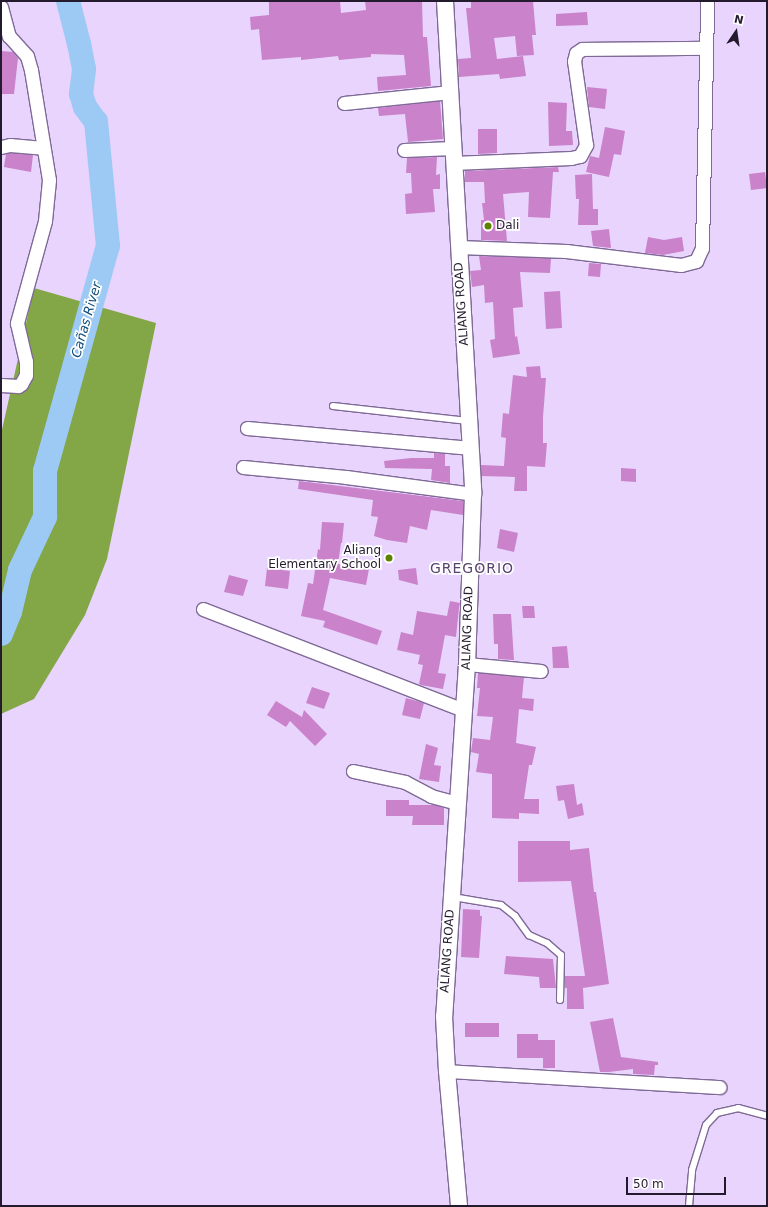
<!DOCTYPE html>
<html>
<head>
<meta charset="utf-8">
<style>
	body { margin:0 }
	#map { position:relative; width:768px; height:1207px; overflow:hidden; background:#e8d4fd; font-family:"DejaVu Sans",sans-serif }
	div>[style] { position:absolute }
	.forest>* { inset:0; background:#83a647 }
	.river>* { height:24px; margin:-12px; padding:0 12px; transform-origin:12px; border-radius:12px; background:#9ccaf5 }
	.building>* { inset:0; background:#ca82ca }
	.roads { filter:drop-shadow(1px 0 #7f6996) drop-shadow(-1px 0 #7f6996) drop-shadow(0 1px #7f6996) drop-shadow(0 -1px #7f6996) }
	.service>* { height:6px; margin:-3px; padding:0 3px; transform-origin:3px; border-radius:3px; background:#fff }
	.minor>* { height:13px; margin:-6.5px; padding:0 6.5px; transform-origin:6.5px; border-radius:6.5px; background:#fff }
	.tertiary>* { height:16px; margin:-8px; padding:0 8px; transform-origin:8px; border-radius:8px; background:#fff }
	.dots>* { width:11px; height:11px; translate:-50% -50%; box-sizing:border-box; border:2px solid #fff; border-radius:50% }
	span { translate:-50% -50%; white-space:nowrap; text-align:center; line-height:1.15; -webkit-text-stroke:3.5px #fff; paint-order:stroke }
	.poi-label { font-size:12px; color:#241a2d }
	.left { translate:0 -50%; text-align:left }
	.right { translate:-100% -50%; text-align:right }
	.street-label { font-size:12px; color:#241a2d }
	.water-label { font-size:13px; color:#104c7a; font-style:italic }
	.quarter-label { font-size:14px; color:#59436e; letter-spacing:1px }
	.frame { position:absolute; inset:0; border:2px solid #241a2d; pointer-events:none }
	.north { position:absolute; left:716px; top:12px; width:40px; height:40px; -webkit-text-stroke:3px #fff; paint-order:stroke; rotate:13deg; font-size:11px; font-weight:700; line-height:16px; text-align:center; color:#241a2d }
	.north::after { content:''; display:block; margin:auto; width:14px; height:18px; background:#241a2d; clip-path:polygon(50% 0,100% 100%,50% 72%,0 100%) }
	.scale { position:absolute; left:626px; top:1177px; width:100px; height:18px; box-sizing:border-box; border:2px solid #241a2d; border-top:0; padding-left:5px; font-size:12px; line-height:14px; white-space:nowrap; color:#241a2d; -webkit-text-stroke:3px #fff; paint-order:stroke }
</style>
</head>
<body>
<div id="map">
	<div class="forest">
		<div style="clip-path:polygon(34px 288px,156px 323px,107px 559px,85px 615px,34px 699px,1px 714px,1px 434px)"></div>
	</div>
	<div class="river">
		<div style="left:1px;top:634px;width:24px;rotate:-68deg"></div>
		<div style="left:10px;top:612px;width:43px;rotate:-76.6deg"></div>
		<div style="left:20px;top:570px;width:59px;rotate:-64.7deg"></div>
		<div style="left:45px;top:517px;width:46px;rotate:-90deg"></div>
		<div style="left:45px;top:471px;width:234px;rotate:-74.4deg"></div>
		<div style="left:108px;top:246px;width:125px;rotate:-95.5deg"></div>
		<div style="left:96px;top:122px;width:19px;rotate:-126deg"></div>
		<div style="left:85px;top:107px;width:14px;rotate:-107deg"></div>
		<div style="left:81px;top:94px;width:25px;rotate:-83deg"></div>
		<div style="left:84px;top:69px;width:25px;rotate:-101deg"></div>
		<div style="left:79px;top:44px;width:44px;rotate:-104.3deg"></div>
	</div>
	<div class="building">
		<div style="clip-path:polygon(269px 1px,279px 1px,279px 2px,340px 1px,341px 13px,366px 10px,365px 1px,422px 1px,423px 37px,427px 37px,431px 86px,378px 91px,377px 77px,406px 75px,404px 55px,371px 54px,371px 57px,339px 60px,338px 56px,301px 60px,301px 57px,262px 60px,259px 29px,251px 30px,250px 17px,269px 15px)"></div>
		<div style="clip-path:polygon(471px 1px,533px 1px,536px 35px,532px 35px,534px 55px,517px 56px,515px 36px,494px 38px,497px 59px,523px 56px,526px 76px,500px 79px,499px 74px,459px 77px,458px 59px,471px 58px,466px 8px,471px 8px)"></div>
		<div style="clip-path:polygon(587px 12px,588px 25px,556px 26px,556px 14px)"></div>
		<div style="clip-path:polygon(1px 51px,13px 52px,18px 58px,14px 94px,1px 94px)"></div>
		<div style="clip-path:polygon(587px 87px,607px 89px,605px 109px,589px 107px)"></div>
		<div style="clip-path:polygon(440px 101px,443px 139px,408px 142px,405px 114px,379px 116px,378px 108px)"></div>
		<div style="clip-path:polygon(548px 102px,567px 103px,566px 131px,572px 131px,573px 145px,549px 146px)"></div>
		<div style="clip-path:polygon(605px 127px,625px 131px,621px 155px,614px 154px,609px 177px,586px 172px,590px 156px,599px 158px)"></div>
		<div style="clip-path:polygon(478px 129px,497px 129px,497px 153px,478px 154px)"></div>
		<div style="clip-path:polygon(11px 153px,33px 155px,31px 172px,4px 167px,6px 154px)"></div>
		<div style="clip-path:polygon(437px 157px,436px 175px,440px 174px,440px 189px,433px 189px,435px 212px,406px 214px,405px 194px,412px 193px,411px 173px,406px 173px,407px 158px)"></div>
		<div style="clip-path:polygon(558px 167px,559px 172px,553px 172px,550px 218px,528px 217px,529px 192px,503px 194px,507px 241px,481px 240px,481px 220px,484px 220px,482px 203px,485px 203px,484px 182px,465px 182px,465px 171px)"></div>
		<div style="clip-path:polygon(765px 172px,767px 188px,751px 190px,749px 174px)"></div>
		<div style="clip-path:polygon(592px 174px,593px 209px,598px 209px,598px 225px,578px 225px,579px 199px,576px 199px,575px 175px)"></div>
		<div style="clip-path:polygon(609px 229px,611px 248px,593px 246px,591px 231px)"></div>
		<div style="clip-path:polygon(648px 237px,664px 240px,682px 237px,684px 251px,663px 255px,645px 253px)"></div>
		<div style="clip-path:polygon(479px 256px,551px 258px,550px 273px,520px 272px,523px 307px,513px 308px,515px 337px,517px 336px,520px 354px,493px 358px,490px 340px,495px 339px,493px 302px,485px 303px,484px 285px,472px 287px,470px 271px,481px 270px)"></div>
		<div style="clip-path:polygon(589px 263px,601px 264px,600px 277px,588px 276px)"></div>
		<div style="clip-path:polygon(560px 291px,562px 328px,546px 329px,544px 292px)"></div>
		<div style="clip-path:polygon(540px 366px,541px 378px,546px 378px,543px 417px,543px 443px,547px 443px,545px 467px,527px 466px,527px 491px,514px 491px,515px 477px,481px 476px,481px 465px,504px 466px,506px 438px,501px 437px,503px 413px,509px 414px,513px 375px,527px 377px,526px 367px)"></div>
		<div style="clip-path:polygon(434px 453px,445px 454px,445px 466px,450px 466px,450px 483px,431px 480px,432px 469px,385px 468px,384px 461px,411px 458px,434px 458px)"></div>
		<div style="clip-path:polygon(621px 468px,636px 469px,636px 482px,621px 481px)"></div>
		<div style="clip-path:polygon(299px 481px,463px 501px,463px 515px,431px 510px,427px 530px,410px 526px,407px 543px,387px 540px,374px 536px,378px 517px,371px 516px,373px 500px,298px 489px)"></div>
		<div style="clip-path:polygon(322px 522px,344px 523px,342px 543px,341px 543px,338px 564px,369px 569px,366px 585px,330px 578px,323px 610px,382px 631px,377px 645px,323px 627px,325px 621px,301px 616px,308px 583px,313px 584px,318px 549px,320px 550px)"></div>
		<div style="clip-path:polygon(500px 529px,518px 533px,514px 552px,497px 548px)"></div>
		<div style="clip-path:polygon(267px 568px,290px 571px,288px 589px,265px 586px)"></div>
		<div style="clip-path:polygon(416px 568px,418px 585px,399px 580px,398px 570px)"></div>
		<div style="clip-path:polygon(229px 575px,248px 580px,243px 596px,224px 592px)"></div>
		<div style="clip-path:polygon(450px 601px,460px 603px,459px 608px,456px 637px,445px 635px,438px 673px,446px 674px,443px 689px,421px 685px,419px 684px,423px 665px,418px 664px,420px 655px,397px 650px,401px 632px,413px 635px,417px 611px,447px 616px)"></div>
		<div style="clip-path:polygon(522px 606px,534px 606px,535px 618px,523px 618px)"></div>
		<div style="clip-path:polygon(493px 614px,511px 614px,514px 660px,498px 659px,498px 644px,494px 644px)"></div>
		<div style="clip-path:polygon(567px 646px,569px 668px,553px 668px,552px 647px)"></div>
		<div style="clip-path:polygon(478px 673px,524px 677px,522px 698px,534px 699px,533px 711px,519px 709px,516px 743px,536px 747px,532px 765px,529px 765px,524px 799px,539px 799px,539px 814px,519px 813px,519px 819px,492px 818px,492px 774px,476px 772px,479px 754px,471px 752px,473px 738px,490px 740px,493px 717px,477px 716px,480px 688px,477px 688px)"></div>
		<div style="clip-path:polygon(312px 687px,330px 693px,324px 709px,306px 703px)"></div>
		<div style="clip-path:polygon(406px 698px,424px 703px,420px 719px,402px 715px)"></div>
		<div style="clip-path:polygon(276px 701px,302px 717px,304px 710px,327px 734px,315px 746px,290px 721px,286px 727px,267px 715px)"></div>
		<div style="clip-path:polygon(426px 744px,438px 748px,434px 765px,441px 766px,439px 782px,419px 779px)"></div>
		<div style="clip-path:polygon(574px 784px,577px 805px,582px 803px,584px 815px,568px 819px,564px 800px,558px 801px,556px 786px)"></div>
		<div style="clip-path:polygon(386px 800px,409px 800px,409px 805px,436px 805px,444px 808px,444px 825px,412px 825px,413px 816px,386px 816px)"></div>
		<div style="clip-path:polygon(518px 841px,570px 841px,570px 850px,589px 848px,594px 892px,596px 892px,609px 984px,583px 988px,584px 1009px,567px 1009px,567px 988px,565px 988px,565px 976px,585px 976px,571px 881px,518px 882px)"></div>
		<div style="clip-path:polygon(463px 909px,480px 910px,480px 916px,482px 916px,479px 958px,461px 957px)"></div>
		<div style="clip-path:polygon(506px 956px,553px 959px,556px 988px,540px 988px,539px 977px,504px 974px)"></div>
		<div style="clip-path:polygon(613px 1018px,621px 1057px,658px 1062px,658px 1065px,655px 1065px,654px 1075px,633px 1074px,633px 1069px,609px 1072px,600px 1072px,590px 1022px)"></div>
		<div style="clip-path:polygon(465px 1023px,499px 1023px,499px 1037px,465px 1037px)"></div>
		<div style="clip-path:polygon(517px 1034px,538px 1034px,538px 1040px,555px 1040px,555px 1068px,543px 1068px,543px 1058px,517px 1058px)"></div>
	</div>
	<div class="roads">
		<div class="service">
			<div style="left:333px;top:406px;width:136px;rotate:6.3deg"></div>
			<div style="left:453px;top:897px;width:49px;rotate:9.5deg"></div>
			<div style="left:501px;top:905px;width:18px;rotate:38deg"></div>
			<div style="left:515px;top:916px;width:24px;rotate:54deg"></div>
			<div style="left:529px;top:935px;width:20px;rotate:24deg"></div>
			<div style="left:547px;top:943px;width:18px;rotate:41deg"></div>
			<div style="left:561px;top:955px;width:45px;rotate:91.3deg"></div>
			<div style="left:689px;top:1206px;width:36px;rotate:-85deg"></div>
			<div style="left:692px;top:1170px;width:47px;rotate:-72.7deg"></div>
			<div style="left:706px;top:1125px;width:16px;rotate:-47deg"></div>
			<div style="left:717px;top:1113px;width:22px;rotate:-13deg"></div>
			<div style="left:738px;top:1108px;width:30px;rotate:15deg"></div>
		</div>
		<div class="minor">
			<div style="left:1px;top:7px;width:30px;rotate:75deg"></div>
			<div style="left:9px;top:36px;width:27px;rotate:48deg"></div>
			<div style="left:27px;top:56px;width:15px;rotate:74deg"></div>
			<div style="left:31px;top:70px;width:111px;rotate:80.7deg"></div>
			<div style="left:49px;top:180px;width:41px;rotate:95.6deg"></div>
			<div style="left:45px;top:221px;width:106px;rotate:105.4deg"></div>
			<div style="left:17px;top:323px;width:39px;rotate:77deg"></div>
			<div style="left:26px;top:361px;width:14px;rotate:90deg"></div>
			<div style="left:26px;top:375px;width:10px;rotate:119deg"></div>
			<div style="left:21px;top:384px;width:4px;rotate:146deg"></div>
			<div style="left:18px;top:386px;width:17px;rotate:-177deg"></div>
			<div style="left:344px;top:103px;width:107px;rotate:-5.9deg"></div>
			<div style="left:1px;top:147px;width:9px;rotate:-13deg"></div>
			<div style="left:10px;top:145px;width:33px;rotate:5deg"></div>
			<div style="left:404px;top:150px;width:49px;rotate:-2.3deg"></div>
			<div style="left:453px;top:163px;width:118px;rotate:-2.4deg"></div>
			<div style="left:571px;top:158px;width:9px;rotate:-13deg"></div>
			<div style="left:580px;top:156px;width:13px;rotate:-61deg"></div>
			<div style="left:586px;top:145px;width:85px;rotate:-98.1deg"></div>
			<div style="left:574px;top:61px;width:8px;rotate:-76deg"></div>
			<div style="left:576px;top:53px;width:7px;rotate:-34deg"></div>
			<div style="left:582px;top:49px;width:124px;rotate:-0.5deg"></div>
			<div style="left:458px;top:247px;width:108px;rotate:2.1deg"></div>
			<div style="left:566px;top:251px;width:116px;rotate:6.9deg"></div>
			<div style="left:681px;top:265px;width:16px;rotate:-15deg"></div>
			<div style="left:696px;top:261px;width:14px;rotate:-65deg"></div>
			<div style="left:702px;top:248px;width:247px;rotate:-88.8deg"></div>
			<div style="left:247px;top:428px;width:225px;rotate:5.1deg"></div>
			<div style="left:243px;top:467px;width:103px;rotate:5.5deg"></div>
			<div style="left:346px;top:477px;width:128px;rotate:7.6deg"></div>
			<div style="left:203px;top:609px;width:279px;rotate:21.2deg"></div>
			<div style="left:467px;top:664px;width:74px;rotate:5.4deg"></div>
			<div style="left:353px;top:771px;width:53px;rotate:11.9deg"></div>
			<div style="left:405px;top:782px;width:30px;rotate:28deg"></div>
			<div style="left:431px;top:796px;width:28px;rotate:15deg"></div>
			<div style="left:447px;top:1071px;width:273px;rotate:3.4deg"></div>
		</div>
		<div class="tertiary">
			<div style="left:445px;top:1px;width:494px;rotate:86.7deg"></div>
			<div style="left:473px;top:494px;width:170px;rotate:92deg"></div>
			<div style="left:467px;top:664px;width:353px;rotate:93.7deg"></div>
			<div style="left:444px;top:1016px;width:55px;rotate:86.9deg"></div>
			<div style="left:447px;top:1071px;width:136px;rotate:84.9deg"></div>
		</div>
	</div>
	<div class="dots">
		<div style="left:488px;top:226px;background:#5d8200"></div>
		<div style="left:389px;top:558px;background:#5d8200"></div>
	</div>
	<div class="poi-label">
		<span class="left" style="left:496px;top:226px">Dali</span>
		<span class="right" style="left:381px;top:558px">Aliang<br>Elementary School</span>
	</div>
	<div class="street-label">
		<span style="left:462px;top:304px;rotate:-94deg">ALIANG ROAD</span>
		<span style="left:468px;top:628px;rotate:-88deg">ALIANG ROAD</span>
		<span style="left:448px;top:951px;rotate:-86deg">ALIANG ROAD</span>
	</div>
	<div class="water-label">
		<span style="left:87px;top:320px;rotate:-74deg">Cañas River</span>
	</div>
	<div class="quarter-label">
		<span style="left:472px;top:568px">GREGORIO</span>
	</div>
	<div class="frame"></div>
	<div class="north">N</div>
	<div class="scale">50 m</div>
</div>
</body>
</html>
